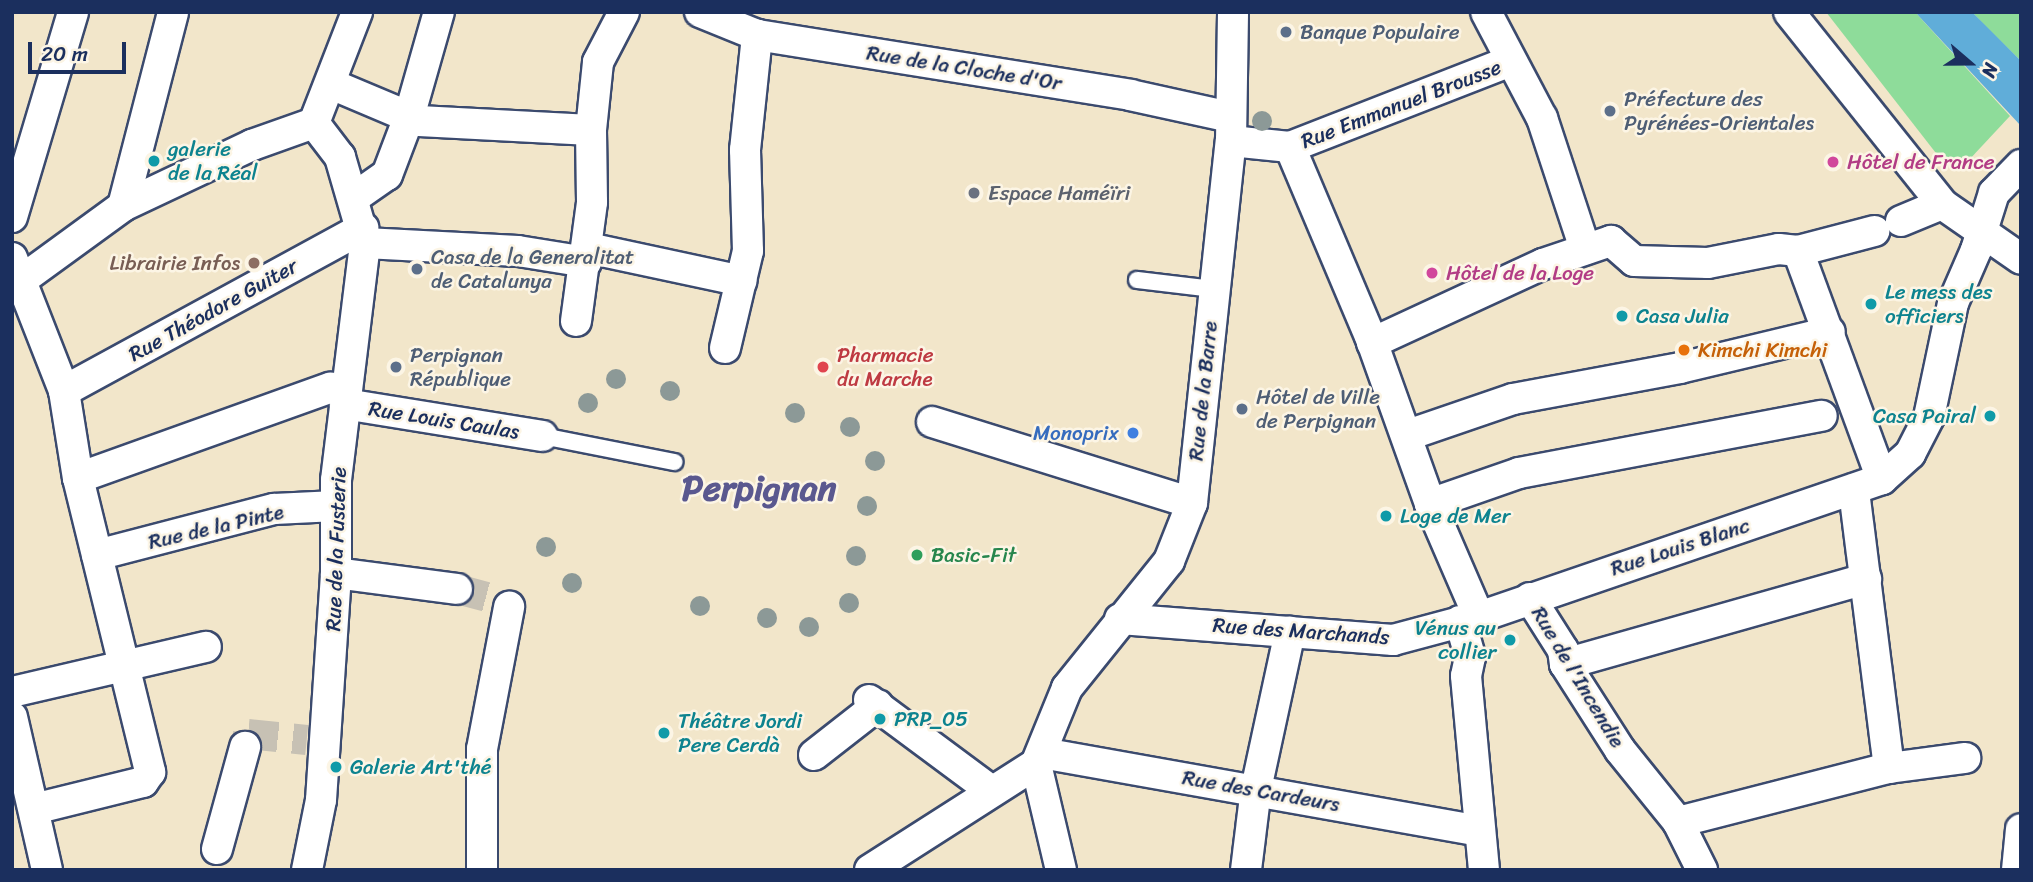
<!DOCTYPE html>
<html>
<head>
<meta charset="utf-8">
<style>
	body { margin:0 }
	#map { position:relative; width:2033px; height:882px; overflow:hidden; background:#f2e6ca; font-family:Sriracha,sans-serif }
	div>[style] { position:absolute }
	.green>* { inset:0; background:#8edc9a }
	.water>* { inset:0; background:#60add9 }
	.street-tunnel>* { height:30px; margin-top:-15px; transform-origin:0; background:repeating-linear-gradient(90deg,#c7c1b4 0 30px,transparent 0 45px) }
	.roads { filter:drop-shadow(2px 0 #3b4a6e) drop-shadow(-2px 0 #3b4a6e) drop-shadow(0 2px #3b4a6e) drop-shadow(0 -2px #3b4a6e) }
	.lane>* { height:16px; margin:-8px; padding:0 8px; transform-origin:8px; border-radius:8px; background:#fff }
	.street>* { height:30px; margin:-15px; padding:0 15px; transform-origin:15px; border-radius:15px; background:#fff }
	.trees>* { width:20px; height:20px; margin:-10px; border-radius:50%; background:#8c9997 }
	.dots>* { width:19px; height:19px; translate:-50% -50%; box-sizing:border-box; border:4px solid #fcf5e5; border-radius:50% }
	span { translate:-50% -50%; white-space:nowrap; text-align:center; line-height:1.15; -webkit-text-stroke:5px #fcf5e5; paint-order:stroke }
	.service-label { font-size:21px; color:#4e5e75 }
	.left { translate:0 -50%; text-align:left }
	.street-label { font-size:21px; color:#1b2f5e }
	.culture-label { font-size:21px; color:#0d838f }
	.right { translate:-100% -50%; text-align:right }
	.hotel-label { font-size:21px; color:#b23c85 }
	.worship-label { font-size:21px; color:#5b616d }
	.education-label { font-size:21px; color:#785e54 }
	.food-label { font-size:21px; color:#c56008 }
	.health-label { font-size:21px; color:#be3a42 }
	.shop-label { font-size:21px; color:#366cbe }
	.leisure-label { font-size:21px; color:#27864d }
	.town-label { font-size:35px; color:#5a588f; font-weight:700 }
	.frame { position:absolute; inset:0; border:14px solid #1b2f5e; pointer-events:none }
	.north { position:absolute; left:1935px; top:28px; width:70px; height:70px; -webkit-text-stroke:5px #fcf5e5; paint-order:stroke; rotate:110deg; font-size:19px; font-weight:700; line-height:28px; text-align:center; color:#1b2f5e }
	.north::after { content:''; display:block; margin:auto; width:24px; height:32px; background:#1b2f5e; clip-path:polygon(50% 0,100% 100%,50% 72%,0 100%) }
	.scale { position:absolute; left:28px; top:42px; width:98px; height:32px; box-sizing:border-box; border:4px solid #1b2f5e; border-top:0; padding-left:9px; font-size:21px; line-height:24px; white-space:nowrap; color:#1b2f5e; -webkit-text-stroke:5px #fcf5e5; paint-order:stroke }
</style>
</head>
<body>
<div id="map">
	<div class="green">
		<div style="clip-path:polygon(1826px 12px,1915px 12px,2010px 116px,1968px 161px,1939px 157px)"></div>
		<div style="clip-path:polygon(1972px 12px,2021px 12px,2021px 61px,1988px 29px)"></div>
	</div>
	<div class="water">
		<div style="clip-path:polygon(1915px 12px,1972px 12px,2021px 61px,2021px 126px)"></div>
	</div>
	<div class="street-tunnel">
		<div style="left:457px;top:589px;width:42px;rotate:15deg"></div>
		<div style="left:245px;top:747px;width:13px;rotate:-77deg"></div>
		<div style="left:248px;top:734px;width:59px;rotate:5.8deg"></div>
	</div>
	<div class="roads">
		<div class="lane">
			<div style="left:1137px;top:280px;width:77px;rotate:6.8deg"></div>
			<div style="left:542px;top:436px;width:135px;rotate:11.1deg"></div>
		</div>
		<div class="street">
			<div style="left:700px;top:12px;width:61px;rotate:22deg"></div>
			<div style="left:757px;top:35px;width:378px;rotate:9.1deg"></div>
			<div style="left:1130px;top:95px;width:102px;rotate:12.4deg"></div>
			<div style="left:1486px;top:12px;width:120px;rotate:62.2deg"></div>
			<div style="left:1542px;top:118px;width:138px;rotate:71.8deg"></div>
			<div style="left:1789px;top:12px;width:246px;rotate:51.4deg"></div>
			<div style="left:1942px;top:204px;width:96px;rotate:34.8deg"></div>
			<div style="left:331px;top:84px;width:95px;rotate:22.8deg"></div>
			<div style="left:419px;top:121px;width:172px;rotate:3deg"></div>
			<div style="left:314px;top:123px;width:119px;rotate:-68.8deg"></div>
			<div style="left:1231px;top:141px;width:59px;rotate:5.8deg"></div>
			<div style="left:1290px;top:147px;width:237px;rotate:-21.3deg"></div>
			<div style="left:1290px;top:147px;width:205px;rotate:67.1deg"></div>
			<div style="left:1370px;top:336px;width:178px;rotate:70.3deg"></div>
			<div style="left:1430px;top:504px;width:123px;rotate:66.6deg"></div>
			<div style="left:355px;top:197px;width:39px;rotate:-35deg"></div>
			<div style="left:387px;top:175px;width:62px;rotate:-69.2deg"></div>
			<div style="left:409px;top:117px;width:109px;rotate:-74.1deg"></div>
			<div style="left:123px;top:206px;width:200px;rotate:-75.5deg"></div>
			<div style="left:12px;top:217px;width:214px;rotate:-73.4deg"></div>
			<div style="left:1901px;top:221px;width:44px;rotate:-22.5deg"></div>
			<div style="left:365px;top:243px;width:153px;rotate:3deg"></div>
			<div style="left:518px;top:251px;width:69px;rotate:9.2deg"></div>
			<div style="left:588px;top:248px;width:157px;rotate:12.1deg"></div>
			<div style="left:1798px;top:251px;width:243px;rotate:69.8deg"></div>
			<div style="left:12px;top:258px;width:143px;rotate:68.6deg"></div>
			<div style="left:64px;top:391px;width:88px;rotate:80.9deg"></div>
			<div style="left:78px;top:478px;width:303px;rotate:76.2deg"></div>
			<div style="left:150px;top:772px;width:12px;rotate:125deg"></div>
			<div style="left:143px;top:782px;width:112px;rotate:166.1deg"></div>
			<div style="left:12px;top:287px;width:137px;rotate:-36.1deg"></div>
			<div style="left:123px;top:206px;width:143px;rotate:-25.3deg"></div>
			<div style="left:252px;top:145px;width:66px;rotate:-19.5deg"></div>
			<div style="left:576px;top:321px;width:120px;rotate:-82.3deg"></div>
			<div style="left:592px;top:202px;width:72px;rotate:-90.8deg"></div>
			<div style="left:591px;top:130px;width:68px;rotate:-84.1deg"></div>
			<div style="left:598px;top:62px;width:56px;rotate:-62.5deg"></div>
			<div style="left:1372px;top:343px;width:188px;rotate:-24.8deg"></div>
			<div style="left:1543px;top:264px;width:72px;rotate:-18.7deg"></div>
			<div style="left:1611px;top:241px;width:30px;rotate:41deg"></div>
			<div style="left:1634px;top:261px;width:74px;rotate:1.5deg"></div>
			<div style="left:1708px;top:263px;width:72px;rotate:-11.2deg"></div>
			<div style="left:1779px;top:249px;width:19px;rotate:6deg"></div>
			<div style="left:1798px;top:251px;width:79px;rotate:-14.7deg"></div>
			<div style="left:725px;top:348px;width:100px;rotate:-76.7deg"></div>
			<div style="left:748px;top:251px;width:101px;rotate:-91.7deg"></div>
			<div style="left:745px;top:150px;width:116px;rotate:-84deg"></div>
			<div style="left:64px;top:391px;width:341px;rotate:-28.6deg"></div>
			<div style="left:345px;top:404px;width:200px;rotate:9.2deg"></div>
			<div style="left:932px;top:422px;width:272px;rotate:17.3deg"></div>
			<div style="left:1408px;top:435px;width:111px;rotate:-18.9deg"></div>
			<div style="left:1513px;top:399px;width:170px;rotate:-10.5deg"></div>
			<div style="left:1680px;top:368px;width:154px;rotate:-13.5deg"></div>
			<div style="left:78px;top:478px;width:268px;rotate:-19.7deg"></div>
			<div style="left:330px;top:388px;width:17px;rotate:7deg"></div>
			<div style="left:1430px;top:504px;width:94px;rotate:-19.2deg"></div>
			<div style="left:1519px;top:473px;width:308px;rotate:-10.7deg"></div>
			<div style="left:97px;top:555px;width:183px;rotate:-14.6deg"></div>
			<div style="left:274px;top:509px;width:62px;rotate:-2.8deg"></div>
			<div style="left:336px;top:573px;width:122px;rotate:7.5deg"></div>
			<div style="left:1530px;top:598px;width:62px;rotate:57.6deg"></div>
			<div style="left:1563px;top:650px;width:14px;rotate:82deg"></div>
			<div style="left:1565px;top:664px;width:102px;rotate:57.4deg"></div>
			<div style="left:1620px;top:750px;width:92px;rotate:51.1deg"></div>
			<div style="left:1678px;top:822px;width:54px;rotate:63.4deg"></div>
			<div style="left:1120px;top:619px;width:274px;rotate:4.4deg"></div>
			<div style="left:1393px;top:640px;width:89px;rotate:-15deg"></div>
			<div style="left:1479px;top:617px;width:426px;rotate:-18.9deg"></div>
			<div style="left:1882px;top:479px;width:38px;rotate:-42deg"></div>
			<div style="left:1910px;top:454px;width:42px;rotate:-62.8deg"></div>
			<div style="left:1929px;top:417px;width:116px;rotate:-78.1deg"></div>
			<div style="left:1953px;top:303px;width:58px;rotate:-66.5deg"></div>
			<div style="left:1976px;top:250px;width:60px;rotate:-72.5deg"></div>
			<div style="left:1994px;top:193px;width:39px;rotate:-46deg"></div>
			<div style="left:1460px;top:621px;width:37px;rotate:74deg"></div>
			<div style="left:1470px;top:657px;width:19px;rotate:102deg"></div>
			<div style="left:1466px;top:676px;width:195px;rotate:84.7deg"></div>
			<div style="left:1565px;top:664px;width:313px;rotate:-15.8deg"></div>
			<div style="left:12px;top:692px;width:199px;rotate:-13.1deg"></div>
			<div style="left:869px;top:700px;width:151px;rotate:36.6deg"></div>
			<div style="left:12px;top:717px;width:157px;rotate:77.1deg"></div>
			<div style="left:1042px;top:753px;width:444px;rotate:10.1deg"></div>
			<div style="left:814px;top:755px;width:81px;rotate:-38deg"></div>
			<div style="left:1889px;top:768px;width:77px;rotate:-7.5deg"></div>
			<div style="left:1678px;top:822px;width:218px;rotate:-14.4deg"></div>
			<div style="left:1889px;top:768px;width:281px;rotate:-97.2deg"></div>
			<div style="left:217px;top:849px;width:106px;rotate:-74.6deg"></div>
			<div style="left:307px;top:870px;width:71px;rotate:-78.7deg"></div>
			<div style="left:321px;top:800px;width:227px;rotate:-86.2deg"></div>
			<div style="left:336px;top:573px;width:93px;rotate:-90deg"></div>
			<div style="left:336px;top:480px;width:239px;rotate:-83deg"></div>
			<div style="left:365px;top:243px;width:90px;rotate:-106.2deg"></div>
			<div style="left:340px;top:157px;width:43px;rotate:-127.4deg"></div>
			<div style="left:482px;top:870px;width:121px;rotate:-90deg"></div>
			<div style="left:482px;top:749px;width:145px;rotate:-79.2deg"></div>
			<div style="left:870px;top:870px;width:197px;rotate:-32.6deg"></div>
			<div style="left:1061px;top:870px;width:109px;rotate:-103.3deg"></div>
			<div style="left:1036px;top:764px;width:82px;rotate:-67.8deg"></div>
			<div style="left:1067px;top:688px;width:163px;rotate:-51.2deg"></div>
			<div style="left:1169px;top:561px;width:62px;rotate:-68.4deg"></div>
			<div style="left:1192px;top:503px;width:364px;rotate:-83.9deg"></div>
			<div style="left:1231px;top:141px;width:129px;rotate:-89.1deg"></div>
			<div style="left:1246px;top:870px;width:82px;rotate:-83deg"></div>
			<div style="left:1256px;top:789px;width:161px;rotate:-77.8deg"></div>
			<div style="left:2017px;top:870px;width:41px;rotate:-84.4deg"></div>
		</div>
	</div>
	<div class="trees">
		<div style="left:1262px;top:121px"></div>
		<div style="left:616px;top:379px"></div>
		<div style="left:670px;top:391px"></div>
		<div style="left:588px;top:403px"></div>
		<div style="left:795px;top:413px"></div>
		<div style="left:850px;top:427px"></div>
		<div style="left:875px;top:461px"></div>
		<div style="left:867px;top:506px"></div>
		<div style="left:546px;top:547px"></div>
		<div style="left:856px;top:556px"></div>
		<div style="left:572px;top:583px"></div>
		<div style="left:849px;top:603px"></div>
		<div style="left:700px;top:606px"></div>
		<div style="left:767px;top:618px"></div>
		<div style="left:809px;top:627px"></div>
	</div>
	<div class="dots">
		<div style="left:1286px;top:32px;background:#5c6f8a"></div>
		<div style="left:1610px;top:111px;background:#5c6f8a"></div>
		<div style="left:154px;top:161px;background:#0f9aa8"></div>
		<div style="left:1833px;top:162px;background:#d1479c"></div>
		<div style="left:974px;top:193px;background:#6b7280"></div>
		<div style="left:254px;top:263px;background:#8d6e63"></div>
		<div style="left:417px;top:269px;background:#5c6f8a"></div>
		<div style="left:1432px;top:273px;background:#d1479c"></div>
		<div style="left:1871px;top:304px;background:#0f9aa8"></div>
		<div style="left:1622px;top:316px;background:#0f9aa8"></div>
		<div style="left:1684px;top:350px;background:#e8710a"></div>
		<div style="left:396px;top:367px;background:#5c6f8a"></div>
		<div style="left:823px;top:367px;background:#e0444e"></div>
		<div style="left:1242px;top:409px;background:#5c6f8a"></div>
		<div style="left:1990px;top:416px;background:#0f9aa8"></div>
		<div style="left:1133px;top:433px;background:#3f7fe0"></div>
		<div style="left:1386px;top:516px;background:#0f9aa8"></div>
		<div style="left:917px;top:555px;background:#2e9e5b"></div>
		<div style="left:1510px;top:640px;background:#0f9aa8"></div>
		<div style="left:880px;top:719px;background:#0f9aa8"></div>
		<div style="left:664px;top:733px;background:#0f9aa8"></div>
		<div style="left:336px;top:767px;background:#0f9aa8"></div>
	</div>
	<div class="service-label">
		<span class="left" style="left:1300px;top:32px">Banque Populaire</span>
		<span class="left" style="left:1624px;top:111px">Préfecture des<br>Pyrénées-Orientales</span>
		<span class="left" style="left:431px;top:269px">Casa de la Generalitat<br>de Catalunya</span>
		<span class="left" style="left:410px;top:367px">Perpignan<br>République</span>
		<span class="left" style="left:1256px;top:409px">Hôtel de Ville<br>de Perpignan</span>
	</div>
	<div class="street-label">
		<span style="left:964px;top:68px;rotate:9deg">Rue de la Cloche d'Or</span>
		<span style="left:1401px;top:104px;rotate:-21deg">Rue Emmanuel Brousse</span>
		<span style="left:213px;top:310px;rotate:-29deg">Rue Théodore Guiter</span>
		<span style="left:1203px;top:391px;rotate:-84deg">Rue de la Barre</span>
		<span style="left:444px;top:420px;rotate:9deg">Rue Louis Caulas</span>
		<span style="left:216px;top:527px;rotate:-13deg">Rue de la Pinte</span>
		<span style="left:1680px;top:547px;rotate:-18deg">Rue Louis Blanc</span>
		<span style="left:336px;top:549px;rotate:-88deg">Rue de la Fusterie</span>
		<span style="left:1301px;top:631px;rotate:4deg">Rue des Marchands</span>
		<span style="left:1578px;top:677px;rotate:59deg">Rue de l'Incendie</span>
		<span style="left:1261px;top:791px;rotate:10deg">Rue des Cardeurs</span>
	</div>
	<div class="culture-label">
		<span class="left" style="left:168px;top:161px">galerie<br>de la Réal</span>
		<span class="left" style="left:1885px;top:304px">Le mess des<br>officiers</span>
		<span class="left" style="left:1636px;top:316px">Casa Julia</span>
		<span class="right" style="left:1976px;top:416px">Casa Pairal</span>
		<span class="left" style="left:1400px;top:516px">Loge de Mer</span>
		<span class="right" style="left:1496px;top:640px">Vénus au<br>collier</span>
		<span class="left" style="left:894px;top:719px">PRP_05</span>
		<span class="left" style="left:678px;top:733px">Théâtre Jordi<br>Pere Cerdà</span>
		<span class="left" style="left:350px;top:767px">Galerie Art'thé</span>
	</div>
	<div class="hotel-label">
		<span class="left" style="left:1847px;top:162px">Hôtel de France</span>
		<span class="left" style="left:1446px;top:273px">Hôtel de la Loge</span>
	</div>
	<div class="worship-label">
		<span class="left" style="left:988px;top:193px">Espace Haméïri</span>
	</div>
	<div class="education-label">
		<span class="right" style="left:240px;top:263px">Librairie Infos</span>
	</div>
	<div class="food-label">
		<span class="left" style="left:1698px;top:350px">Kimchi Kimchi</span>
	</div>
	<div class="health-label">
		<span class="left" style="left:837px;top:367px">Pharmacie<br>du Marche</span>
	</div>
	<div class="shop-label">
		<span class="right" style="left:1119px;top:433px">Monoprix</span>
	</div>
	<div class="leisure-label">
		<span class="left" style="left:931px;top:555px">Basic-Fit</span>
	</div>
	<div class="town-label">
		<span style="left:759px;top:488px">Perpignan</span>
	</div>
	<div class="frame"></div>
	<div class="north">N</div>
	<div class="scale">20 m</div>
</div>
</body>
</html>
